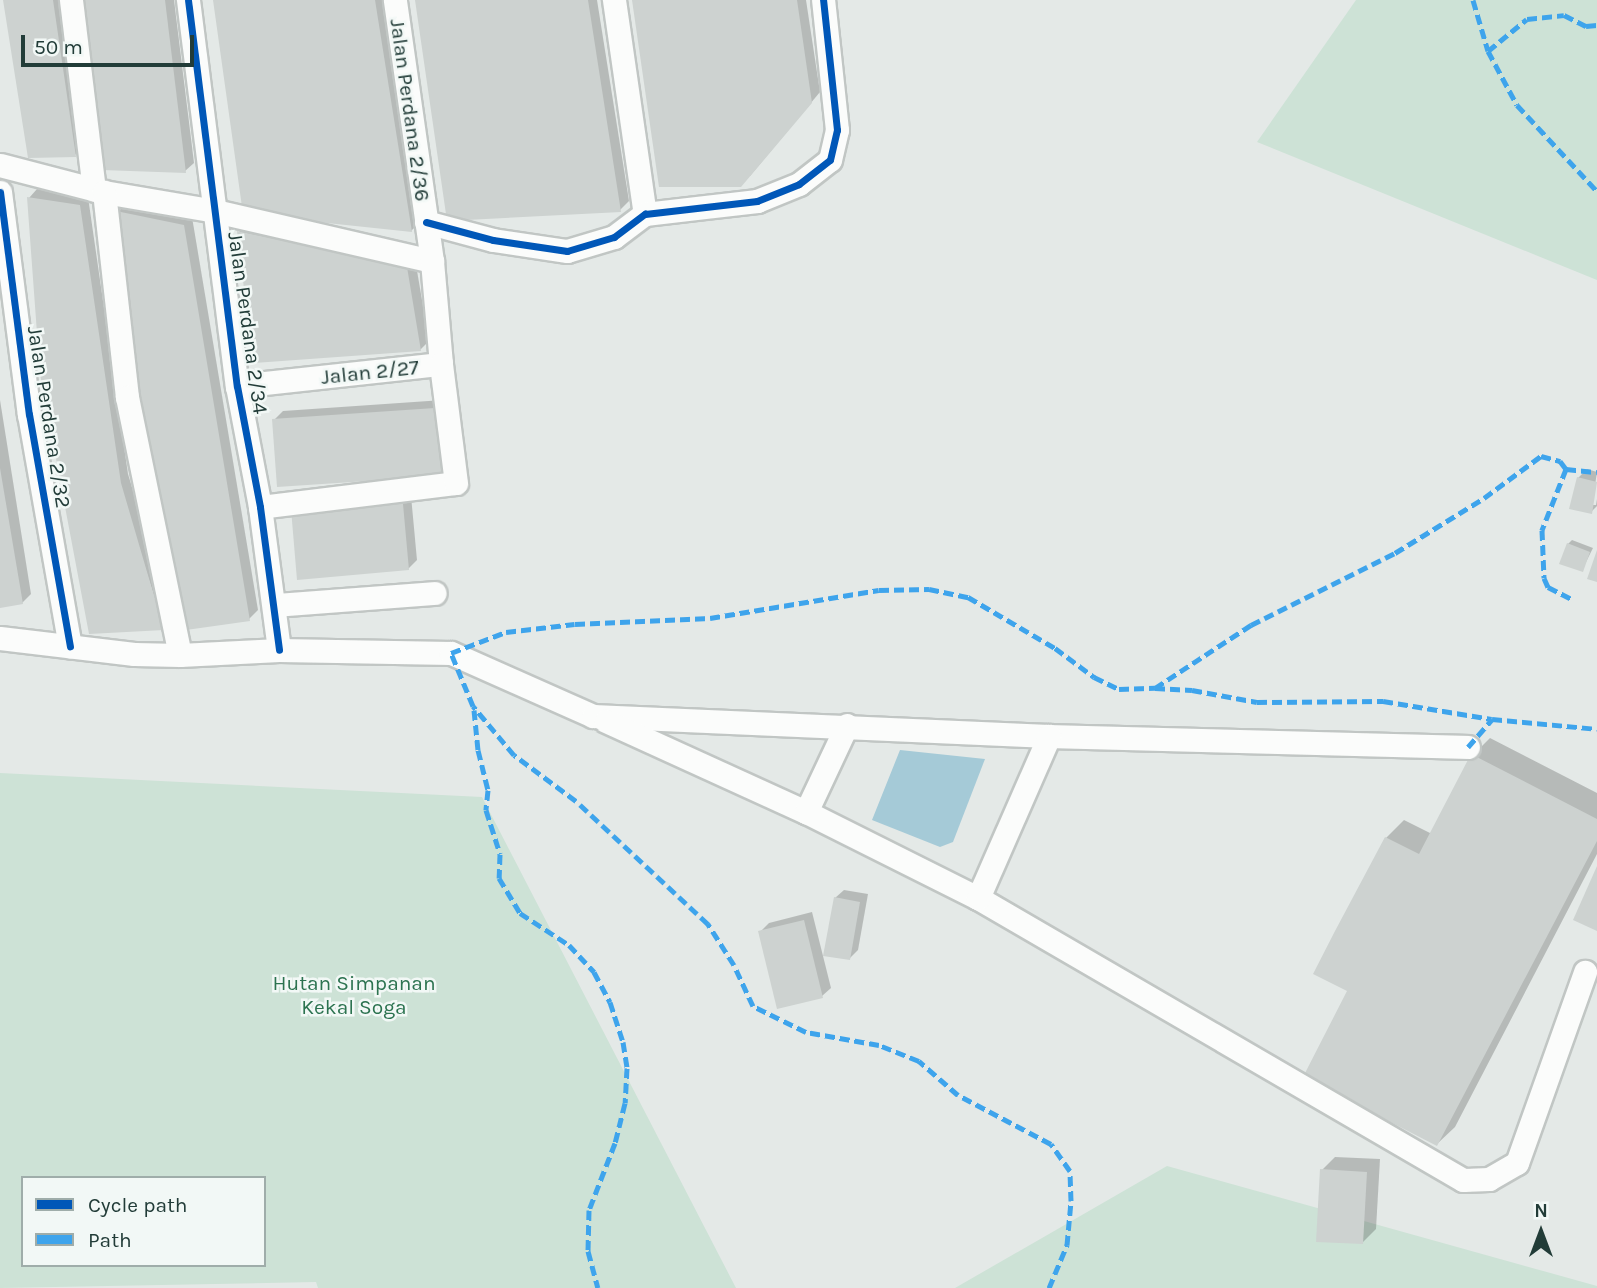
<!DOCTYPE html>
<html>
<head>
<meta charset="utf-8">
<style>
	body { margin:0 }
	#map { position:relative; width:1597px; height:1288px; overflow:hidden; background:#e4e9e7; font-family:Karla,sans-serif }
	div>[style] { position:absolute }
	.green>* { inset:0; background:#cde2d6 }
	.water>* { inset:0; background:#a5cad7 }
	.shadow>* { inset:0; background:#0003 }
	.building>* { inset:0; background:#cdd2d0 }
	.roads { filter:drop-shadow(2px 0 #c1c6c4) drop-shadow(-2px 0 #c1c6c4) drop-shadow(0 2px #c1c6c4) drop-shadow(0 -2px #c1c6c4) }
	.minor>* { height:23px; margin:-11.5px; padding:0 11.5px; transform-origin:11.5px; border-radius:11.5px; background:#fbfcfb }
	.quiet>* { height:5px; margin-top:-2.5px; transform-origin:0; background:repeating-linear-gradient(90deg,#3ea4ec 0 10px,transparent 0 15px) }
	.cycleway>* { height:7px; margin:-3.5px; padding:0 3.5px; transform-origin:3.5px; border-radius:3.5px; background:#0057b8 }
	span { translate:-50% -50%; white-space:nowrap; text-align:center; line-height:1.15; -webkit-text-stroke:5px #f2f8f6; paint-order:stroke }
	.street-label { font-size:21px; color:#223c38 }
	.park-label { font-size:21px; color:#2c7350 }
	.legend { position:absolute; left:21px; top:1176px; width:245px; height:91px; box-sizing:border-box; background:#f2f8f6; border:2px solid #9fadaa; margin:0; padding:9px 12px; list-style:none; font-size:21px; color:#223c38 }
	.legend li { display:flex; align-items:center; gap:14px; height:35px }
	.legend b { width:35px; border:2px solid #9fadaa }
	.north { position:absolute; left:1506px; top:1197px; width:70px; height:70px; -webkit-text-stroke:5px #f2f8f6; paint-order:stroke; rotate:0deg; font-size:19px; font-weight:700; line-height:28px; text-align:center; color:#223c38 }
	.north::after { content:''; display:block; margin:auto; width:24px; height:32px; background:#223c38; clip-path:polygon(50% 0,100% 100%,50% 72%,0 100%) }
	.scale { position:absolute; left:21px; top:35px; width:173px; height:32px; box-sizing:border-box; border:4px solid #223c38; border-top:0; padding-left:9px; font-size:21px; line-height:24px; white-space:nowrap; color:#223c38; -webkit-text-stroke:5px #f2f8f6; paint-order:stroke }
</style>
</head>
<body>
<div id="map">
	<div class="green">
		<div style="clip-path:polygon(1356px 0,1597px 0,1597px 280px,1257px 142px)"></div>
		<div style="clip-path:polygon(evenodd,0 773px,482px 797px,736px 1288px,318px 1288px,316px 1282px,0 1288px,0 773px,23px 1178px,264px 1178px,264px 1265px,23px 1265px,23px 1178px)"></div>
		<div style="clip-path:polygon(1167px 1166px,1597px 1286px,1597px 1288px,955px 1288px)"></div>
	</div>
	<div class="water">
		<div style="clip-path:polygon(900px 750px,985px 759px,953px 842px,940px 847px,872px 820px)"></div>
	</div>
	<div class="shadow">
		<div style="clip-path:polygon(5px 0,62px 0,84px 146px,75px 155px)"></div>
		<div style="clip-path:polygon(80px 0,174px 0,194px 163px,185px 171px)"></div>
		<div style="clip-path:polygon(215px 0,384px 0,420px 222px,411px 231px)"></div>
		<div style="clip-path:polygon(417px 0,597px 0,629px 201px,620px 210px)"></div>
		<div style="clip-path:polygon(634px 0,806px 0,820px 92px,750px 176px)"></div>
		<div style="clip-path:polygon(37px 189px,88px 197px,128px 474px,172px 620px,164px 628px,29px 198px)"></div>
		<div style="clip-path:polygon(126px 203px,192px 217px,258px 610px,249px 619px,118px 212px)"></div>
		<div style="clip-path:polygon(248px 223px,415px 259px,429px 341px,420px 350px,239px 232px)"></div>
		<div style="clip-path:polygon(0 400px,31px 594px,22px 603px,0 606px)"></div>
		<div style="clip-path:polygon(443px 400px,451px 465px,442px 474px,274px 420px,283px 411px)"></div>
		<div style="clip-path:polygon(1587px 469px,1597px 472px,1592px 505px,1596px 505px,1597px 499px,1597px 506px,1591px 512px,1578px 478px)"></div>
		<div style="clip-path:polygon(410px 485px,417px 560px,408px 569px,299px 578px)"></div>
		<div style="clip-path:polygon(1572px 540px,1593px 548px,1582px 570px,1568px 544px)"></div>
		<div style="clip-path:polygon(1490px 738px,1597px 793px,1597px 854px,1455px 1127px,1437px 1144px,1350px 991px,1386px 838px,1404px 820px,1432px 834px,1473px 755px)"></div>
		<div style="clip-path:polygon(844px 890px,868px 894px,858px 950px,850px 958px,835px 898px)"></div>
		<div style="clip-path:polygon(812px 912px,831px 988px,822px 996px,760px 932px,769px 923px)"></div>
		<div style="clip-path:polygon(1335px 1157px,1380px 1159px,1376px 1229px,1363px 1242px,1322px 1170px)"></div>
	</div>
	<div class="building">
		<div style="clip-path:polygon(3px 0,53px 0,76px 157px,28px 158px)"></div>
		<div style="clip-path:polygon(79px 0,165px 0,186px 173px,102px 170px)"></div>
		<div style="clip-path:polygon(213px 0,375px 0,412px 232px,243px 214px)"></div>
		<div style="clip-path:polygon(415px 0,588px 0,621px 212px,447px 221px)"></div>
		<div style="clip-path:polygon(632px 0,797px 0,812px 103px,741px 187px,659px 187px)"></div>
		<div style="clip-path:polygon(27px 197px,80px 205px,121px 483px,164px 630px,89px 634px,40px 374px)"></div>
		<div style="clip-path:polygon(116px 211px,184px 225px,250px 621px,186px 630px,144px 426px)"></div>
		<div style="clip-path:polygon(237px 231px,407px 267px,421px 351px,253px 363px)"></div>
		<div style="clip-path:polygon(435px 408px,443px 476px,277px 487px,272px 419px)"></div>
		<div style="clip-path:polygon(0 468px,23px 604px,0 608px)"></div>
		<div style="clip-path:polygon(1577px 477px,1597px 482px,1592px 514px,1569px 509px)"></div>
		<div style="clip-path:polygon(402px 493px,409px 570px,297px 580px,291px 509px)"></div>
		<div style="clip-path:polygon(1567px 543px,1590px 552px,1583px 572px,1559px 564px)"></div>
		<div style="clip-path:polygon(1597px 550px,1597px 582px,1587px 579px)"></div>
		<div style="clip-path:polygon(1471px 754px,1597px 819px,1597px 841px,1437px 1146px,1303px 1077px,1347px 991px,1313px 974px,1335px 931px,1385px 837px,1419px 854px)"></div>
		<div style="clip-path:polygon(1597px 866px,1597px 931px,1573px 920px)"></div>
		<div style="clip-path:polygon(834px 897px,860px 902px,850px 960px,823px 956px)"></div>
		<div style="clip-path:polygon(804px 920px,823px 998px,777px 1009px,758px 931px)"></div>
		<div style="clip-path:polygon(1320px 1169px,1367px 1172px,1363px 1244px,1316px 1242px)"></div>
	</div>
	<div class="roads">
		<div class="minor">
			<div style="left:71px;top:0;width:191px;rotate:83.1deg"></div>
			<div style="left:188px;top:0;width:389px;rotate:82.8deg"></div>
			<div style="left:237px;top:386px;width:123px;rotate:79.2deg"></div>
			<div style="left:260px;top:507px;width:144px;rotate:82.4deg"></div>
			<div style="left:614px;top:0;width:216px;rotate:81.8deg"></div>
			<div style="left:0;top:165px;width:107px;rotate:14.6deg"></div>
			<div style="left:104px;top:192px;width:113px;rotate:9.7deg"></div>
			<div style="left:215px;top:211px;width:223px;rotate:13deg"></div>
			<div style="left:0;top:192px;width:224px;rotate:82.6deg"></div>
			<div style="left:29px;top:414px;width:236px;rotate:80deg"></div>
			<div style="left:104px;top:192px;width:206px;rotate:83.6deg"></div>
			<div style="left:127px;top:397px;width:263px;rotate:78.4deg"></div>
			<div style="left:426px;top:222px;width:69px;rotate:15deg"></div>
			<div style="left:493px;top:240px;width:75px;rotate:8.5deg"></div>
			<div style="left:567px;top:251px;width:49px;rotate:-16.6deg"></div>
			<div style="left:614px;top:237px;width:39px;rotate:-37deg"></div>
			<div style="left:645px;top:214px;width:113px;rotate:-6.6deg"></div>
			<div style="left:757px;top:201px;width:45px;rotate:-22deg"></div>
			<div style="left:799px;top:184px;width:39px;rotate:-38deg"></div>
			<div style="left:830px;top:160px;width:31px;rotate:-77deg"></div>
			<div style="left:837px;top:130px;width:131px;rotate:-96.1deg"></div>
			<div style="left:237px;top:386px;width:205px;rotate:-6.2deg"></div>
			<div style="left:441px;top:364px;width:103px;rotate:-95deg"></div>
			<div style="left:432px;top:261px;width:264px;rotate:-98.1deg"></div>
			<div style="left:260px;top:507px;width:197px;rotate:-7deg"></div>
			<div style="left:456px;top:483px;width:120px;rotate:-97.2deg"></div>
			<div style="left:275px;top:605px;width:160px;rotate:-4.3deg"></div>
			<div style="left:0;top:638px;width:135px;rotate:6.8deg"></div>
			<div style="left:134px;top:654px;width:46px;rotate:1.2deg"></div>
			<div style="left:180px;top:655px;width:99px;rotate:-2.9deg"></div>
			<div style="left:279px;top:650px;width:172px;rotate:1deg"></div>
			<div style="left:451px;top:653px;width:155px;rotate:23.9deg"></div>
			<div style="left:593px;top:716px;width:456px;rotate:2.5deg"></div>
			<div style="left:1049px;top:736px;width:419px;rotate:1.5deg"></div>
			<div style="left:606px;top:721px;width:220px;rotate:24.5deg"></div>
			<div style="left:806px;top:812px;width:192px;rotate:26.6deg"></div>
			<div style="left:978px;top:898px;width:561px;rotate:30.18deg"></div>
			<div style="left:1463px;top:1180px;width:26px;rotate:-2deg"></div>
			<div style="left:1489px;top:1179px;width:32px;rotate:-30deg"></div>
			<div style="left:1517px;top:1163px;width:203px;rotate:-70.4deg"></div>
			<div style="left:806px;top:812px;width:96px;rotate:-64.8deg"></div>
			<div style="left:978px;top:898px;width:177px;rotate:-66.3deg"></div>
		</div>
	</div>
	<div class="quiet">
		<div style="left:1473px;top:0;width:53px;rotate:73.6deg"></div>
		<div style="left:1488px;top:51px;width:61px;rotate:61.8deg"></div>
		<div style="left:1517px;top:105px;width:117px;rotate:47.1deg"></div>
		<div style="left:1488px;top:51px;width:50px;rotate:-39.4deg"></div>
		<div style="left:1527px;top:19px;width:37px;rotate:-6deg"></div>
		<div style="left:1564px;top:15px;width:25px;rotate:27deg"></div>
		<div style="left:1586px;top:26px;width:11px;rotate:-5deg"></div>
		<div style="left:1566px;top:469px;width:31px;rotate:6deg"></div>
		<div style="left:1155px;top:688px;width:37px;rotate:3deg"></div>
		<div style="left:1192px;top:690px;width:66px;rotate:10.5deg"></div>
		<div style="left:1257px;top:702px;width:126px;rotate:-0.5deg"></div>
		<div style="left:1383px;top:701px;width:110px;rotate:9.4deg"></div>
		<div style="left:474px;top:710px;width:40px;rotate:84.3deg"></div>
		<div style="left:478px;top:750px;width:41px;rotate:76deg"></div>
		<div style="left:488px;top:790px;width:20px;rotate:96deg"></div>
		<div style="left:486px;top:810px;width:46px;rotate:72.3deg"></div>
		<div style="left:500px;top:854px;width:24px;rotate:92deg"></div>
		<div style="left:499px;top:878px;width:41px;rotate:59deg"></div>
		<div style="left:520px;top:913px;width:59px;rotate:33.1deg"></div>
		<div style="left:569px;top:945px;width:37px;rotate:47deg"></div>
		<div style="left:594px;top:972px;width:34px;rotate:62deg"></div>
		<div style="left:610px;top:1002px;width:42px;rotate:72deg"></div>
		<div style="left:623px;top:1042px;width:26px;rotate:81deg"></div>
		<div style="left:627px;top:1068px;width:35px;rotate:93deg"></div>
		<div style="left:625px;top:1103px;width:41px;rotate:104deg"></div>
		<div style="left:615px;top:1143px;width:72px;rotate:111.2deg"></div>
		<div style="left:589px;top:1210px;width:41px;rotate:91.4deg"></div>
		<div style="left:588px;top:1251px;width:38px;rotate:75deg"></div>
		<div style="left:1468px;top:747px;width:37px;rotate:-49deg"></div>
		<div style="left:1492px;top:719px;width:105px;rotate:5.4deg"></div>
		<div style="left:1049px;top:1288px;width:47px;rotate:-67.3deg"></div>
		<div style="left:1067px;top:1245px;width:44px;rotate:-84.8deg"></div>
		<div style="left:1071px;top:1201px;width:30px;rotate:-92deg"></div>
		<div style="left:1070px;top:1171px;width:33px;rotate:-125deg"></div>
		<div style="left:1051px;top:1144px;width:105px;rotate:-152.2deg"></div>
		<div style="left:958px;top:1095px;width:52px;rotate:-138.9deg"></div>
		<div style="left:919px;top:1061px;width:43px;rotate:-158.2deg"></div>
		<div style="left:879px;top:1045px;width:74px;rotate:-169.9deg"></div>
		<div style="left:806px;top:1032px;width:59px;rotate:-153.9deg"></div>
		<div style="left:753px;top:1006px;width:45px;rotate:-114.9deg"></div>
		<div style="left:734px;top:965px;width:49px;rotate:-122.4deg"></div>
		<div style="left:708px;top:924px;width:180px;rotate:-137deg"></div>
		<div style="left:576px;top:801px;width:77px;rotate:-143.4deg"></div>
		<div style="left:514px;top:755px;width:64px;rotate:-129.9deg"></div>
		<div style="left:473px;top:706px;width:57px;rotate:-112.5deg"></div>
		<div style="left:451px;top:653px;width:59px;rotate:-20.9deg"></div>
		<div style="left:506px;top:632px;width:69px;rotate:-6.6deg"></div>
		<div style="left:575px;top:624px;width:135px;rotate:-2.5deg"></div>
		<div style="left:710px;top:618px;width:171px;rotate:-9.4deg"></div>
		<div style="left:879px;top:590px;width:50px;rotate:-1.1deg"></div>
		<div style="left:929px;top:589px;width:40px;rotate:12deg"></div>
		<div style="left:968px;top:597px;width:101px;rotate:30.4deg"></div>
		<div style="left:1055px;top:648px;width:49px;rotate:36.6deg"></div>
		<div style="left:1094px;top:677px;width:28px;rotate:26deg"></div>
		<div style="left:1119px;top:689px;width:36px;rotate:-2deg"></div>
		<div style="left:1155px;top:688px;width:115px;rotate:-33.3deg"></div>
		<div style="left:1251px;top:625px;width:161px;rotate:-26.6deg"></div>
		<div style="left:1395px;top:553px;width:105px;rotate:-31.7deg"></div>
		<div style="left:1484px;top:498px;width:71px;rotate:-36.4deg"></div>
		<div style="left:1541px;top:456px;width:20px;rotate:15deg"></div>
		<div style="left:1560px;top:461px;width:10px;rotate:53deg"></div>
		<div style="left:1566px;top:469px;width:66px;rotate:111.5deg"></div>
		<div style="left:1542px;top:530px;width:48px;rotate:87.6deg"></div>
		<div style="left:1544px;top:578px;width:10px;rotate:66deg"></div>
		<div style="left:1548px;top:587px;width:27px;rotate:27deg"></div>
	</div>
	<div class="cycleway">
		<div style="left:188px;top:0;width:389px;rotate:82.8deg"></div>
		<div style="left:237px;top:386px;width:123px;rotate:79.2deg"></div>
		<div style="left:260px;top:507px;width:144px;rotate:82.4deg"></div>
		<div style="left:0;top:192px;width:224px;rotate:82.6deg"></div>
		<div style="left:29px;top:414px;width:236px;rotate:80deg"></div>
		<div style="left:426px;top:222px;width:69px;rotate:15deg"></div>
		<div style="left:493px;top:240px;width:75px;rotate:8.5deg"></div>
		<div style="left:567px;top:251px;width:49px;rotate:-16.6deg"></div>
		<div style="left:614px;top:237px;width:39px;rotate:-37deg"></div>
		<div style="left:645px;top:214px;width:113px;rotate:-6.6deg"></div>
		<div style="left:757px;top:201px;width:45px;rotate:-22deg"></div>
		<div style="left:799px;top:184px;width:39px;rotate:-38deg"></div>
		<div style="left:830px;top:160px;width:31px;rotate:-77deg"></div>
		<div style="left:837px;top:130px;width:131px;rotate:-96.1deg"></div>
	</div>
	<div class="street-label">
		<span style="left:410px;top:110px;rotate:82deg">Jalan Perdana 2/36</span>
		<span style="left:248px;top:323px;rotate:82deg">Jalan Perdana 2/34</span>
		<span style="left:370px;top:372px;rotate:-6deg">Jalan 2/27</span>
		<span style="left:49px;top:417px;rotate:81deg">Jalan Perdana 2/32</span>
	</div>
	<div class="park-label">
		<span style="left:354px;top:995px">Hutan Simpanan<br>Kekal Soga</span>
	</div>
	<ul class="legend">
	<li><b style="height:9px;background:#0057b8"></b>Cycle path</li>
	<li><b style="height:9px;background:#3ea4ec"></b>Path</li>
	</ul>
	<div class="north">N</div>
	<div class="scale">50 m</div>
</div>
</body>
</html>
